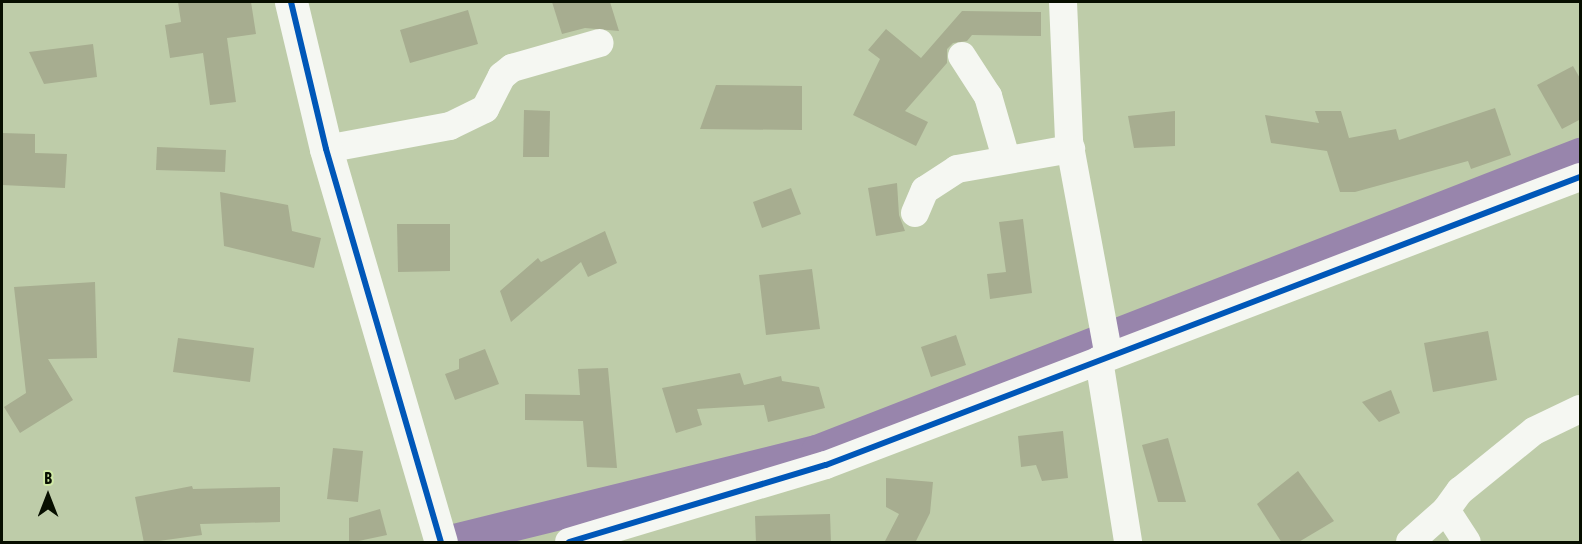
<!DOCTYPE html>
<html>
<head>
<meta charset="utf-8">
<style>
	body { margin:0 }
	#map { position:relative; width:1582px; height:544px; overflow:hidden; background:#becca9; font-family:"Asap Condensed",sans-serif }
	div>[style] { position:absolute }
	.canal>* { height:32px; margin:-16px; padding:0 16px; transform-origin:16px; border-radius:16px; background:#9885ac }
	.building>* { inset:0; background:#a7ad90 }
	.street>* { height:28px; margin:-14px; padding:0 14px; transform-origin:14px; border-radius:14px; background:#f5f7f2 }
	.secondary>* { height:33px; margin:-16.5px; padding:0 16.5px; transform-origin:16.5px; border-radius:16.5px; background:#f5f7f2 }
	.cycleway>* { height:6px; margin:-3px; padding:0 3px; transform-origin:3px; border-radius:3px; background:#0057b8 }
	span { translate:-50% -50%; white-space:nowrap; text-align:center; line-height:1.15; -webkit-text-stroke:5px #cfe8a6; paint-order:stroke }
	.frame { position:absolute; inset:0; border:3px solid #070e00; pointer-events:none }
	.north { position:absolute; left:18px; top:466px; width:60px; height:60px; -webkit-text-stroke:4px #cfe8a6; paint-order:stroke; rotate:0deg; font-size:16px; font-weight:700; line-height:24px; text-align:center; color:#070e00 }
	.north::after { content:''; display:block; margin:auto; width:21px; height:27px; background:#070e00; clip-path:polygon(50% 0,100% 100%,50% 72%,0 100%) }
</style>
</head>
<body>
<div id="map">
	<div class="canal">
		<div style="left:446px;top:542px;width:382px;rotate:-13.8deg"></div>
		<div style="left:817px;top:451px;width:819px;rotate:-21.27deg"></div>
	</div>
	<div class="building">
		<div style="clip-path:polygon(178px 2px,251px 2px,256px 34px,227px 38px,236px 102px,210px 105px,203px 53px,170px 58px,165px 25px,181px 22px)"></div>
		<div style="clip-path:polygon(552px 2px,610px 2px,619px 31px,585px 28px,562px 34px)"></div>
		<div style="clip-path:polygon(468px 10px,478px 44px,410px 63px,400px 30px)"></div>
		<div style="clip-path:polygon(962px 11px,1041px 12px,1041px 36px,972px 35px,967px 41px,953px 43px,947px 49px,947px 63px,905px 111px,928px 122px,916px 146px,853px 115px,880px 59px,868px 50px,886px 29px,921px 58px)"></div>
		<div style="clip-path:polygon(93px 44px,97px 77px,44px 84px,29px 52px)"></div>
		<div style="clip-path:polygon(1573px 66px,1581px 80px,1581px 119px,1562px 129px,1537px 85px)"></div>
		<div style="clip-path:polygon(716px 85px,802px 86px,802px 130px,700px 129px)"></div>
		<div style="clip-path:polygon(1495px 108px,1511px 155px,1471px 169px,1468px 161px,1355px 192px,1340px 192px,1327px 151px,1271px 143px,1265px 115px,1319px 123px,1315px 111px,1341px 111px,1349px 138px,1396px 129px,1399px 140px)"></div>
		<div style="clip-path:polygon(524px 110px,550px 111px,549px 157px,523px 157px)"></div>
		<div style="clip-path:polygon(1175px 111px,1175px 146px,1134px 148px,1128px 116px)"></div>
		<div style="clip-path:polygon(2px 133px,35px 134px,35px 153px,67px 154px,65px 188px,2px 185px)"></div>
		<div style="clip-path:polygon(157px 147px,226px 150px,225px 172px,156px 170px)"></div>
		<div style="clip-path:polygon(897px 183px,899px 215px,905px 231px,876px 236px,868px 188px)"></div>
		<div style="clip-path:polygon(791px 188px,801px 214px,762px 228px,753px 202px)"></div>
		<div style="clip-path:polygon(220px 192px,288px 205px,292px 231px,321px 238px,314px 268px,224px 246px)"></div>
		<div style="clip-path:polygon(1023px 219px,1032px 293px,990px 299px,987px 274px,1006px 272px,999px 222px)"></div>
		<div style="clip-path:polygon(397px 224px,450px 224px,450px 271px,398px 272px)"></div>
		<div style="clip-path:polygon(605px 231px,617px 263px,588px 277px,581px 262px,511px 322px,500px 291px,538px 258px,541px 262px)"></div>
		<div style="clip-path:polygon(812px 269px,820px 329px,766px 335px,759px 275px)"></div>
		<div style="clip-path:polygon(95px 282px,97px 358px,48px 359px,73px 400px,20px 433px,4px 407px,26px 393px,14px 287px)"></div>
		<div style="clip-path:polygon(1488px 331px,1497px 380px,1433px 392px,1424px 343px)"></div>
		<div style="clip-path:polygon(956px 335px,966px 365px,931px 377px,921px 347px)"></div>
		<div style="clip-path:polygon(178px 338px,254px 348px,250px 382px,173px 372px)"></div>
		<div style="clip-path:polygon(485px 349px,499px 384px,455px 400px,445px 374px,459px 369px,459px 359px)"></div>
		<div style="clip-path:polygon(608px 368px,617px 468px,587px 467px,583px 421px,525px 420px,525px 394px,580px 395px,578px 369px)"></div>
		<div style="clip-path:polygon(740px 373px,744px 385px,781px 376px,782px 381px,819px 387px,825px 408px,768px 422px,764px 405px,697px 409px,702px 425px,676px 433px,662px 388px)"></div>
		<div style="clip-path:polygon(1391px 390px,1400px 413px,1379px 422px,1362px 402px)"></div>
		<div style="clip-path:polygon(1063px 431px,1068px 478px,1042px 481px,1036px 465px,1021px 467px,1018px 436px)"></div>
		<div style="clip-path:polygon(1168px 438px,1186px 502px,1158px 502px,1142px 445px)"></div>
		<div style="clip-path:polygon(333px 448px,363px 451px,358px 502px,327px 499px)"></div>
		<div style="clip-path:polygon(1298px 471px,1334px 521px,1297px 543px,1282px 543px,1257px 504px)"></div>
		<div style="clip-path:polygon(886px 478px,933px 482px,930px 513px,915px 543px,884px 543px,899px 514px,886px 507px)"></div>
		<div style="clip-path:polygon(192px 486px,193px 489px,280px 487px,280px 522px,200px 524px,202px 535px,144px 543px,135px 497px)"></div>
		<div style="clip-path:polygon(380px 509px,387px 535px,349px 543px,349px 518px)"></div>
		<div style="clip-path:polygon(830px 514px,831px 543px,756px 543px,755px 516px)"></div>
	</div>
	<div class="street">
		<div style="left:1063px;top:2px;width:139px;rotate:87.5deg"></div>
		<div style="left:1069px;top:141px;width:219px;rotate:79.5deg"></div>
		<div style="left:962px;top:56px;width:48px;rotate:57deg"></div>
		<div style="left:988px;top:96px;width:65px;rotate:73.8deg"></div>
		<div style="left:326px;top:149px;width:126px;rotate:-10.5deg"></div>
		<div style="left:450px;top:126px;width:39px;rotate:-26deg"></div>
		<div style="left:485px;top:109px;width:37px;rotate:-63deg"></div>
		<div style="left:502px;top:76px;width:13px;rotate:-39deg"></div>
		<div style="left:512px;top:68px;width:91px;rotate:-15.9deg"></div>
		<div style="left:915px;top:213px;width:25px;rotate:-67deg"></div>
		<div style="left:925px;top:190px;width:38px;rotate:-33deg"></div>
		<div style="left:957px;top:169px;width:116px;rotate:-10deg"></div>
		<div style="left:1099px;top:360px;width:184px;rotate:80.9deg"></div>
		<div style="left:1446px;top:510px;width:38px;rotate:57deg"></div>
		<div style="left:569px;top:542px;width:268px;rotate:-16.7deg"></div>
		<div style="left:826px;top:465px;width:807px;rotate:-20.91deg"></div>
		<div style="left:1410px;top:542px;width:48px;rotate:-41.6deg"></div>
		<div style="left:1446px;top:510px;width:24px;rotate:-54deg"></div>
		<div style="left:1460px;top:491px;width:95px;rotate:-39deg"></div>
		<div style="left:1534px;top:431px;width:51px;rotate:-25.6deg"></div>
	</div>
	<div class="secondary">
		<div style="left:291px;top:2px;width:151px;rotate:76.6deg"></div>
		<div style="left:326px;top:149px;width:409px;rotate:73.7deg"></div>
	</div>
	<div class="cycleway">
		<div style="left:291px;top:2px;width:151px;rotate:76.6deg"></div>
		<div style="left:326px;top:149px;width:409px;rotate:73.7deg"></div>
		<div style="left:569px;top:542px;width:268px;rotate:-16.7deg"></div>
		<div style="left:826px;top:465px;width:807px;rotate:-20.91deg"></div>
	</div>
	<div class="frame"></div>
	<div class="north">B</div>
</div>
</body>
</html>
